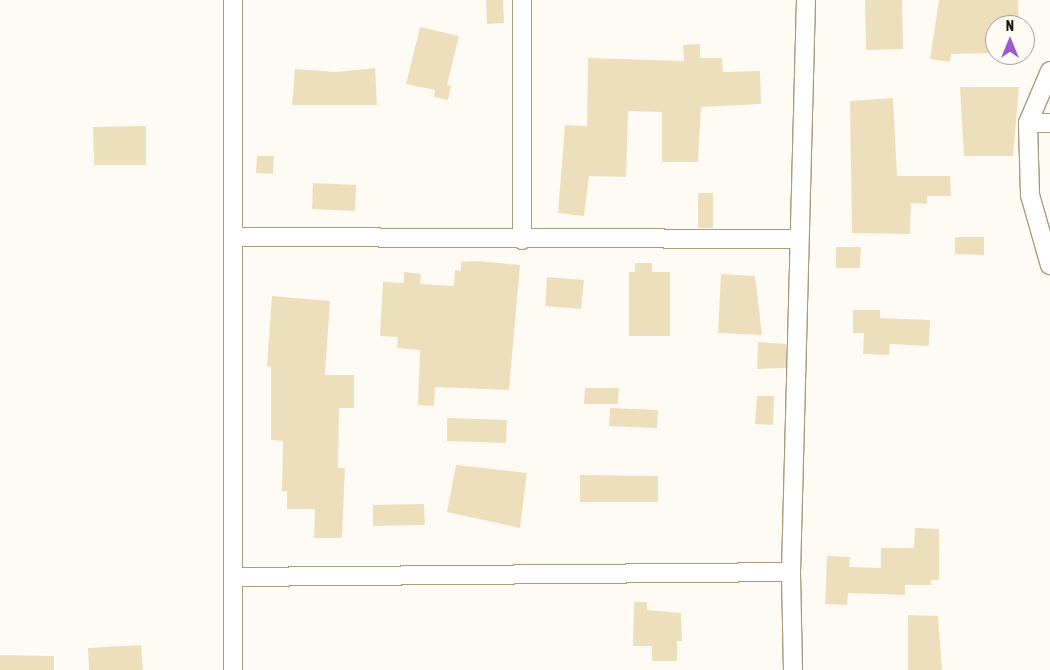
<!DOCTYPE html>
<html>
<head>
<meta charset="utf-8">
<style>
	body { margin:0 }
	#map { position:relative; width:1050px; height:670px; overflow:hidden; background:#fefbf4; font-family:"Asap Condensed",sans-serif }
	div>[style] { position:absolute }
	.building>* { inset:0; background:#eedfbc }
	.roads { filter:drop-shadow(1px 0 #aa9b7b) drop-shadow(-1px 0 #aa9b7b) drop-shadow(0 1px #aa9b7b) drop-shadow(0 -1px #aa9b7b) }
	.minor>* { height:18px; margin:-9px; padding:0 9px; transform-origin:9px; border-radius:9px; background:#fff }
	span { translate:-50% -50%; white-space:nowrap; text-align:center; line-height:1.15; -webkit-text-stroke:5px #fefbf4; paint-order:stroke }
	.north { position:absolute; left:985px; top:15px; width:50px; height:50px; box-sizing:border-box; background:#fefbf4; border:1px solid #a49f96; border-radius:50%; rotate:0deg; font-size:14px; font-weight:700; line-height:20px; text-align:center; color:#1c1609 }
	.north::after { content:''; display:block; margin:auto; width:18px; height:22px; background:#a059cd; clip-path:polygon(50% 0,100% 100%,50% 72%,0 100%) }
</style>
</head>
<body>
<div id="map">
	<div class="building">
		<div style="clip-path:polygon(486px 0,503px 0,504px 23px,487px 24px)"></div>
		<div style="clip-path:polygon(865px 0,902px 0,903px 49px,866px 50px)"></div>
		<div style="clip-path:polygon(939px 0,1018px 0,1019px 25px,995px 25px,995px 53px,951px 54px,950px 62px,930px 59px)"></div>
		<div style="clip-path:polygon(420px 27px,459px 36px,447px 85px,451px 86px,448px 100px,434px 97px,435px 90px,406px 84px)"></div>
		<div style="clip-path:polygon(700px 44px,700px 58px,722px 58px,723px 72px,760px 71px,761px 104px,701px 107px,698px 162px,662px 162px,662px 112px,628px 111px,626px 177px,589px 176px,584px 216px,558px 213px,565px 125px,587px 126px,588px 58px,684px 61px,683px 45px)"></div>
		<div style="clip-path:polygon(375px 68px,377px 105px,292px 105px,295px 69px,336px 72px)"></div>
		<div style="clip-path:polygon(960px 87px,1019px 87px,1013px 156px,964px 156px)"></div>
		<div style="clip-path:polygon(893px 98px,897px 176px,950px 176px,951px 196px,927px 196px,927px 204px,911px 203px,910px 234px,852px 233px,850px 101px)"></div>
		<div style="clip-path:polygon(146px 126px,146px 165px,94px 165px,93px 127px)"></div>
		<div style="clip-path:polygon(257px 156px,274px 156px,273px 174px,256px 173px)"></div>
		<div style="clip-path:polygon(313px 183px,356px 185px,355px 211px,312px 209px)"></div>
		<div style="clip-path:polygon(698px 193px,713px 193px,713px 228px,698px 228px)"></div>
		<div style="clip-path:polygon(955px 237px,984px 237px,984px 255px,955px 254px)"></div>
		<div style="clip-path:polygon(836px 247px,861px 247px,860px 268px,836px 268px)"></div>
		<div style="clip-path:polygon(477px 261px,520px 265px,509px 390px,435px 387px,434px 406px,418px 405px,420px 350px,397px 348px,398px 337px,380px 336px,383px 282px,404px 283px,404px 272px,421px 274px,420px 284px,454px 286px,455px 270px,461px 271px,461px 262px)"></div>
		<div style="clip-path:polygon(635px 263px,652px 263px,652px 272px,670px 272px,670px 336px,629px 336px,629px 272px,635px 272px)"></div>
		<div style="clip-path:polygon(721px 274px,755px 276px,762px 335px,718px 333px)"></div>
		<div style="clip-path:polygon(547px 277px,584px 280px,581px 309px,545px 306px)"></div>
		<div style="clip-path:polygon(272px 296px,330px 301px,325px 375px,354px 375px,354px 408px,339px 408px,338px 468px,345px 468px,342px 538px,314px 538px,315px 509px,287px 509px,287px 491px,282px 491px,283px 441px,271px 440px,271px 367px,267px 366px)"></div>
		<div style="clip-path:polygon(853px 310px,880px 310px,880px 318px,930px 320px,929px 346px,890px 344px,889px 355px,863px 354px,864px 333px,853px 333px)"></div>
		<div style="clip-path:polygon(758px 342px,786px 344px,786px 368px,757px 369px)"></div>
		<div style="clip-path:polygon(585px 388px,619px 388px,618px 404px,584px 404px)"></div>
		<div style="clip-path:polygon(757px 396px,774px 396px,773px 425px,755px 424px)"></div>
		<div style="clip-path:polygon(610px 408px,658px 410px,657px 428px,609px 426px)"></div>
		<div style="clip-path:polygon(447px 418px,507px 420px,506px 443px,447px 441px)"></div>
		<div style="clip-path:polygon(456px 465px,527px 473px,520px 528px,447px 512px)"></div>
		<div style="clip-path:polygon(580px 475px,658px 476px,658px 502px,580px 502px)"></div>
		<div style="clip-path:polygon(424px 504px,425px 525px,373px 526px,373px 505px)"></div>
		<div style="clip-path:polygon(915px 528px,939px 529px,939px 580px,931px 580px,931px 585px,905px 585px,905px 595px,848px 593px,847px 605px,825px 604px,827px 556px,850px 557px,849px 567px,881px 568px,881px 548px,914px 548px)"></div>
		<div style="clip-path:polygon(634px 602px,647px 602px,647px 610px,681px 613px,682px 641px,677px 641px,677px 661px,652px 661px,652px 646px,633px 646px)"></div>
		<div style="clip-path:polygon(908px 615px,938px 616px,942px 670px,908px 670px)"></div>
		<div style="clip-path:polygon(141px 645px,143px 670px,89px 670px,88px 648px)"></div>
		<div style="clip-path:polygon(0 655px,54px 656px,54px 670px,0 670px)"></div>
	</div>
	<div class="roads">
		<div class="minor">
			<div style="left:1050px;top:71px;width:56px;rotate:112.9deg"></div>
			<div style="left:1028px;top:123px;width:72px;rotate:88.4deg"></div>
			<div style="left:1030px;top:195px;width:73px;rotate:74.1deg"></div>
			<div style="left:1028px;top:123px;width:22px"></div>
			<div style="left:233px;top:237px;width:565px;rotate:0.2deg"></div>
			<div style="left:522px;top:240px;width:240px;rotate:-90deg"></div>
			<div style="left:233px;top:577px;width:558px;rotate:-0.51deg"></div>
			<div style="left:233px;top:670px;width:670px;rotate:-90deg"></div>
			<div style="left:793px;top:670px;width:98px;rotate:-91.2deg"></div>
			<div style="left:791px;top:572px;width:572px;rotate:-88.5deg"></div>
		</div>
	</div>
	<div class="north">N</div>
</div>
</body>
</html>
